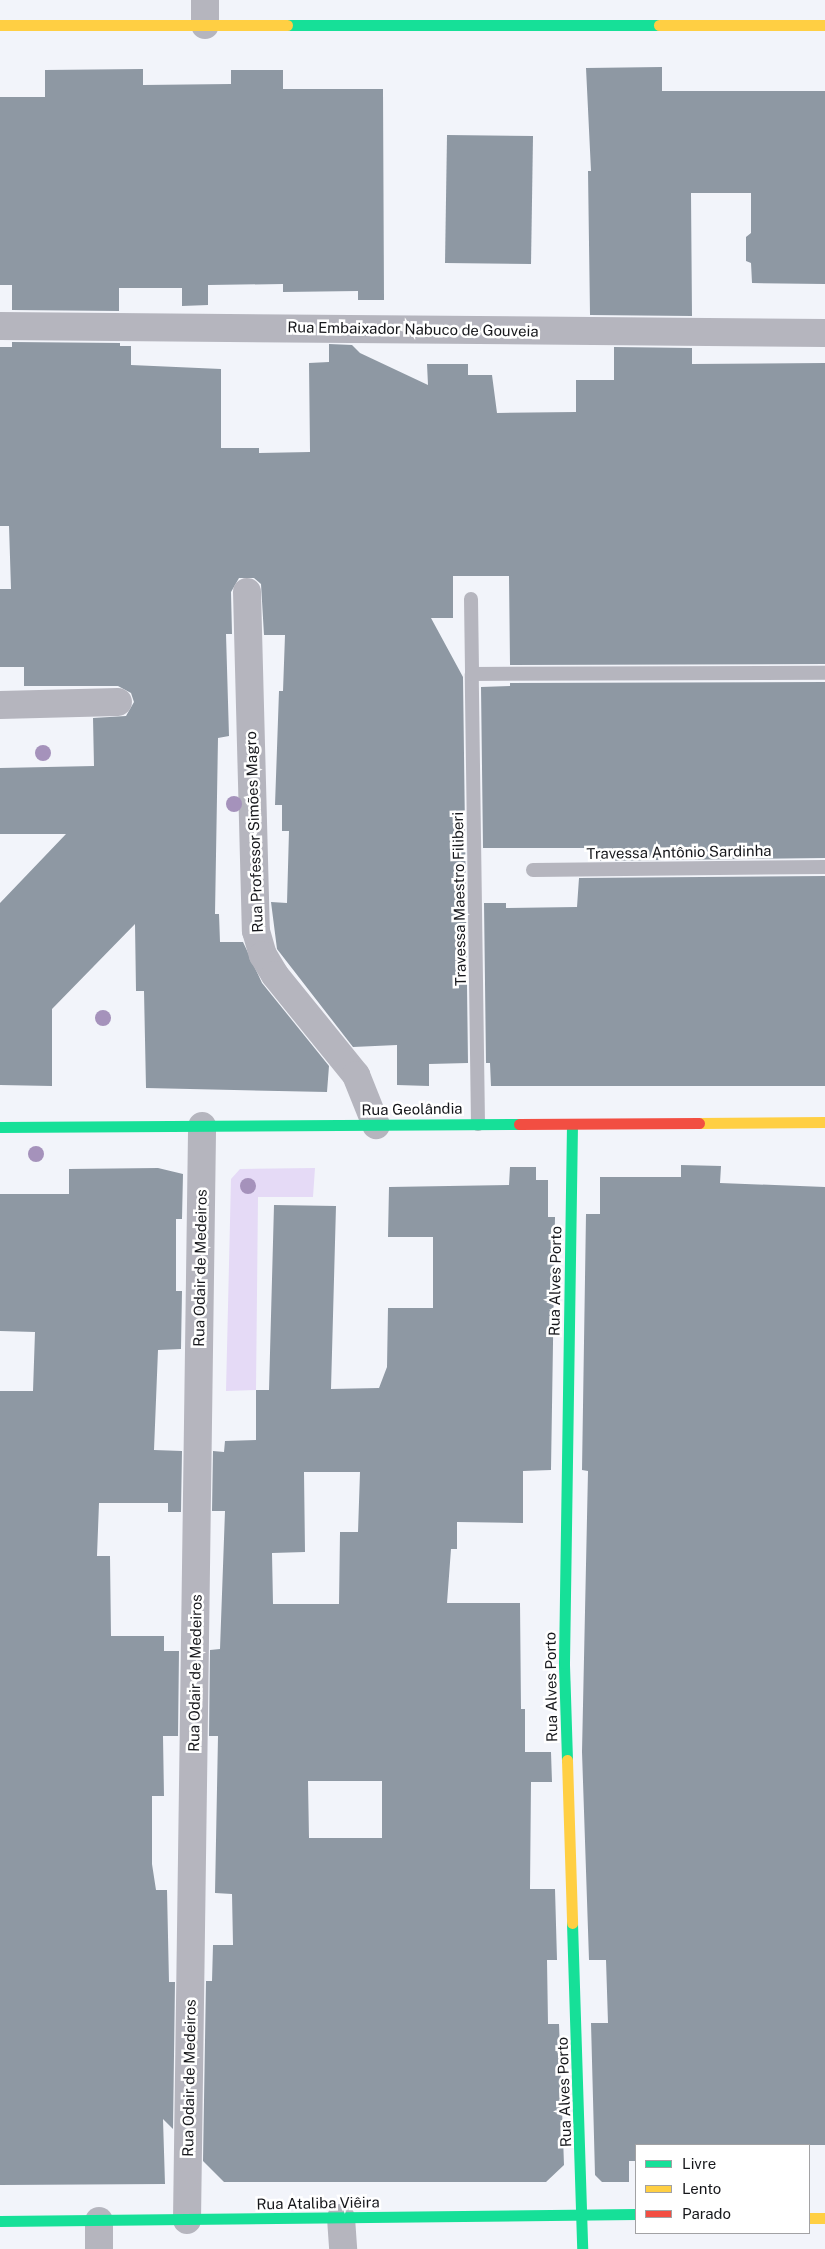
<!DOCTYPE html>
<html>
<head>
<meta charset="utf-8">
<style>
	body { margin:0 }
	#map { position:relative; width:825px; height:2249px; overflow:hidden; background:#f2f4fa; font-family:"Public Sans",sans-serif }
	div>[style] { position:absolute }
	.green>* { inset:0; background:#e5daf6 }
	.building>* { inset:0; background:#8e98a3 }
	.lane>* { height:14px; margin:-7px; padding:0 7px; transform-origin:7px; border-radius:7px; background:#b5b5be }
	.street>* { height:28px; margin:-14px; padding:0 14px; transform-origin:14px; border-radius:14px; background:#b5b5be }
	.fast>* { height:11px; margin:-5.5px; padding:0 5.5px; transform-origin:5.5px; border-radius:5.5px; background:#16e098 }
	.slow>* { height:11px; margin:-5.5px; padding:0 5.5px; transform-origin:5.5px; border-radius:5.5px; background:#ffcf43 }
	.jam>* { height:11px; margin:-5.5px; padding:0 5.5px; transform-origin:5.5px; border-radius:5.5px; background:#f24e42 }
	.trees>* { width:16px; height:16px; margin:-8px; border-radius:50%; background:#a592bb }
	span { translate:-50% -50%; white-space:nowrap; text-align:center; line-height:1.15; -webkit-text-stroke:5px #fff; paint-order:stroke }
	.street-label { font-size:15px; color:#16171b }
	.legend { position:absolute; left:635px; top:2144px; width:175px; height:90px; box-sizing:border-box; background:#fff; border:1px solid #a2a2a4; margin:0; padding:6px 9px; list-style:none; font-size:15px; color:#16171b }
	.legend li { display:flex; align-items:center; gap:10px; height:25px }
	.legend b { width:25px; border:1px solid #a2a2a4 }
</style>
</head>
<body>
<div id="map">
	<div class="green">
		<div style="clip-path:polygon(315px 1168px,313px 1197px,258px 1197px,256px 1390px,226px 1391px,231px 1179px,240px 1169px)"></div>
	</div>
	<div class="building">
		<div style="clip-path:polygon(662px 67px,662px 91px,825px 91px,825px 284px,752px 283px,751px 263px,746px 261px,746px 237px,751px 233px,751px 193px,691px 193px,692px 316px,590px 315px,588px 171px,591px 171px,586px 68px)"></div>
		<div style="clip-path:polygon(143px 69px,143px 85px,231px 84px,231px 70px,283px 70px,283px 89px,383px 89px,384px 300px,358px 300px,358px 291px,283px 292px,283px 284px,208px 285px,208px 305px,182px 306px,182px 288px,119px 288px,119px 311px,12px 310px,12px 285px,0 285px,0 97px,45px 97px,45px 70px)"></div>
		<div style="clip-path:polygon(447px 135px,533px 136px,531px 264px,445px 263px)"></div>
		<div style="clip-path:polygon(12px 342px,120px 343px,120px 346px,131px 346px,131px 365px,221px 369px,221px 448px,259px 448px,259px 453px,310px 452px,309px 363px,329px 362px,329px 344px,352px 345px,360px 353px,428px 385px,427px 364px,468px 364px,468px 375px,492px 375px,497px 413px,576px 412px,576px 380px,614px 380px,614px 347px,692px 348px,692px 364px,825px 363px,825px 664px,510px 665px,509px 576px,453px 576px,453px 618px,431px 618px,463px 677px,468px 1063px,429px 1064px,429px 1086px,397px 1085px,397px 1045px,353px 1047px,277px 949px,271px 902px,287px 903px,289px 831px,282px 831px,282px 805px,275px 805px,279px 691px,283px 691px,285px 635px,264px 635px,261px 584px,254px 578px,239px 578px,231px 592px,232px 634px,226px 634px,229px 736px,218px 738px,215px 914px,219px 914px,220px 942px,243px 942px,262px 983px,329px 1066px,327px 1092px,146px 1088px,144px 991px,136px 991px,135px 924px,52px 1009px,52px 1086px,0 1085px,0 903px,66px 834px,0 834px,0 768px,94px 766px,93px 718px,126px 716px,134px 702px,131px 693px,118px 686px,24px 686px,24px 667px,0 667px,0 589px,11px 589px,9px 526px,0 526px,0 347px,12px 347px)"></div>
		<div style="clip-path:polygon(825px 682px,825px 858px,588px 861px,594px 848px,483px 848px,481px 687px,510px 686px,510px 683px)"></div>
		<div style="clip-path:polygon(825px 876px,825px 1086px,491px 1086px,490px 1063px,486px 1063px,484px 903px,506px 903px,506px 908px,577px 907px,579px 878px)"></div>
		<div style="clip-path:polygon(681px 1165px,721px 1166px,720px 1183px,825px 1187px,825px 2145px,636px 2145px,636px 2161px,629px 2161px,629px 2182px,602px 2182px,595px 2175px,591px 2023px,608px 2023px,606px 1960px,589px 1960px,582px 1752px,588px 1471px,582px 1470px,586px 1214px,600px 1214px,600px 1177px,681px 1177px)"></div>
		<div style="clip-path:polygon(evenodd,510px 1167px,536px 1167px,536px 1180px,548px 1180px,548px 1217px,555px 1217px,551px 1470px,523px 1471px,523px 1523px,457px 1522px,457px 1549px,451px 1549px,447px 1603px,520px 1603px,521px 1709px,525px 1709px,525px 1752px,551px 1752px,552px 1782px,531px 1782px,530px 1889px,555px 1889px,557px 1960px,547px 1960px,548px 2024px,559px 2024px,564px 2165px,546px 2182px,224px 2182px,203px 2161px,206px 1981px,212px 1981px,213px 1945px,233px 1945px,232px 1894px,215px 1893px,218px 1736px,209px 1736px,210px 1650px,220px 1649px,225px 1511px,212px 1511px,213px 1451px,224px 1452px,225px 1441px,256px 1440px,256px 1390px,269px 1390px,274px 1205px,336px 1206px,331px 1389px,379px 1388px,387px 1367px,388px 1308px,433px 1308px,433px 1237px,388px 1237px,389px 1187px,509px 1185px,510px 1167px,304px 1472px,360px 1472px,358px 1532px,340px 1532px,339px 1604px,273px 1604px,272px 1553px,305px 1552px,304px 1472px,510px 1167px,308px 1781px,382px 1781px,382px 1838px,309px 1838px,308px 1781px)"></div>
		<div style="clip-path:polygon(158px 1168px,183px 1174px,182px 1219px,176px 1219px,176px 1291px,182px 1291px,181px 1349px,158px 1350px,154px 1450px,182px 1451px,181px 1512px,168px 1512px,168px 1503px,99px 1503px,97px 1556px,110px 1556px,111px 1636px,164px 1636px,164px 1651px,179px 1651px,178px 1736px,163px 1736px,164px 1796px,152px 1796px,152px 1864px,156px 1890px,167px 1890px,169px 1982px,175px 1982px,173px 2129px,163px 2119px,165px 2184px,0 2185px,0 1391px,33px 1391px,35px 1332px,0 1331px,0 1194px,69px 1194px,69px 1169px)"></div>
	</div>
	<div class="lane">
		<div style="left:471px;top:599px;width:75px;rotate:89.2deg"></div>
		<div style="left:533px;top:870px;width:292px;rotate:-0.6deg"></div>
		<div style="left:478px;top:1124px;width:450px;rotate:-90.8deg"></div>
		<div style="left:472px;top:674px;width:353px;rotate:-0.2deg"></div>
	</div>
	<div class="street">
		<div style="left:205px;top:25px;width:25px;rotate:-90deg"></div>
		<div style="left:0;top:326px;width:825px;rotate:0.49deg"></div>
		<div style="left:247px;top:592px;width:339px;rotate:88.5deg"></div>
		<div style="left:256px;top:931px;width:25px;rotate:74deg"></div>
		<div style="left:263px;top:955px;width:23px;rotate:59deg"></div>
		<div style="left:275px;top:975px;width:129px;rotate:51deg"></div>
		<div style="left:356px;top:1075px;width:54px;rotate:68.2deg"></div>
		<div style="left:0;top:705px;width:118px;rotate:-1.5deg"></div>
		<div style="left:341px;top:2218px;width:31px;rotate:86deg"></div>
		<div style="left:187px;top:2220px;width:1094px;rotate:-89.21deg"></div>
		<div style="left:99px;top:2249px;width:28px;rotate:-90deg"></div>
	</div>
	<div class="fast">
		<div style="left:287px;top:25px;width:372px"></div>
		<div style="left:0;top:1127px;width:519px;rotate:-0.33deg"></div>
		<div style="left:567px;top:1760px;width:97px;rotate:-91.8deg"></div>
		<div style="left:564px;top:1663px;width:539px;rotate:-89.15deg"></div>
		<div style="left:572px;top:1923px;width:326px;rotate:88.2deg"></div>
		<div style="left:0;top:2221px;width:636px;rotate:-0.63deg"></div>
	</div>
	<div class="slow">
		<div style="left:0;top:25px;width:287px"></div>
		<div style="left:659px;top:25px;width:166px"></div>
		<div style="left:699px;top:1123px;width:126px;rotate:-0.5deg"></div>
		<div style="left:567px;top:1760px;width:163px;rotate:88.2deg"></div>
		<div style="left:809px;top:2218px;width:16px"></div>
	</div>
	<div class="jam">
		<div style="left:519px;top:1124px;width:180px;rotate:-0.3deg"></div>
	</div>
	<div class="trees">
		<div style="left:43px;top:753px"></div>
		<div style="left:234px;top:804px"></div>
		<div style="left:103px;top:1018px"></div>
		<div style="left:36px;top:1154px"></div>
		<div style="left:248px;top:1186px"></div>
	</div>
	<div class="street-label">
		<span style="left:413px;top:329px;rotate:1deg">Rua Embaixador Nabuco de Gouveia</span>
		<span style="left:254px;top:832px;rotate:-92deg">Rua Professor Simões Magro</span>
		<span style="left:679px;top:852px;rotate:-1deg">Travessa Antônio Sardinha</span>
		<span style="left:459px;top:899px;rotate:-91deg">Travessa Maestro Filiberi</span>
		<span style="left:412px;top:1109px;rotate:-1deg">Rua Geolândia</span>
		<span style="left:200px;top:1268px;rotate:-89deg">Rua Odair de Medeiros</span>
		<span style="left:555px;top:1281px;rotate:-89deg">Rua Alves Porto</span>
		<span style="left:195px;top:1673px;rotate:-89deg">Rua Odair de Medeiros</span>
		<span style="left:551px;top:1687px;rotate:-91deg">Rua Alves Porto</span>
		<span style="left:189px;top:2078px;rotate:-89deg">Rua Odair de Medeiros</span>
		<span style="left:564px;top:2092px;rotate:-92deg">Rua Alves Porto</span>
		<span style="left:318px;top:2203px;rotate:-1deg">Rua Ataliba Viêira</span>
	</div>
	<ul class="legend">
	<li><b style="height:6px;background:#16e098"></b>Livre</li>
	<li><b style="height:6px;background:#ffcf43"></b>Lento</li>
	<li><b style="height:6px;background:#f24e42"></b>Parado</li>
	</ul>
</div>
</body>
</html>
